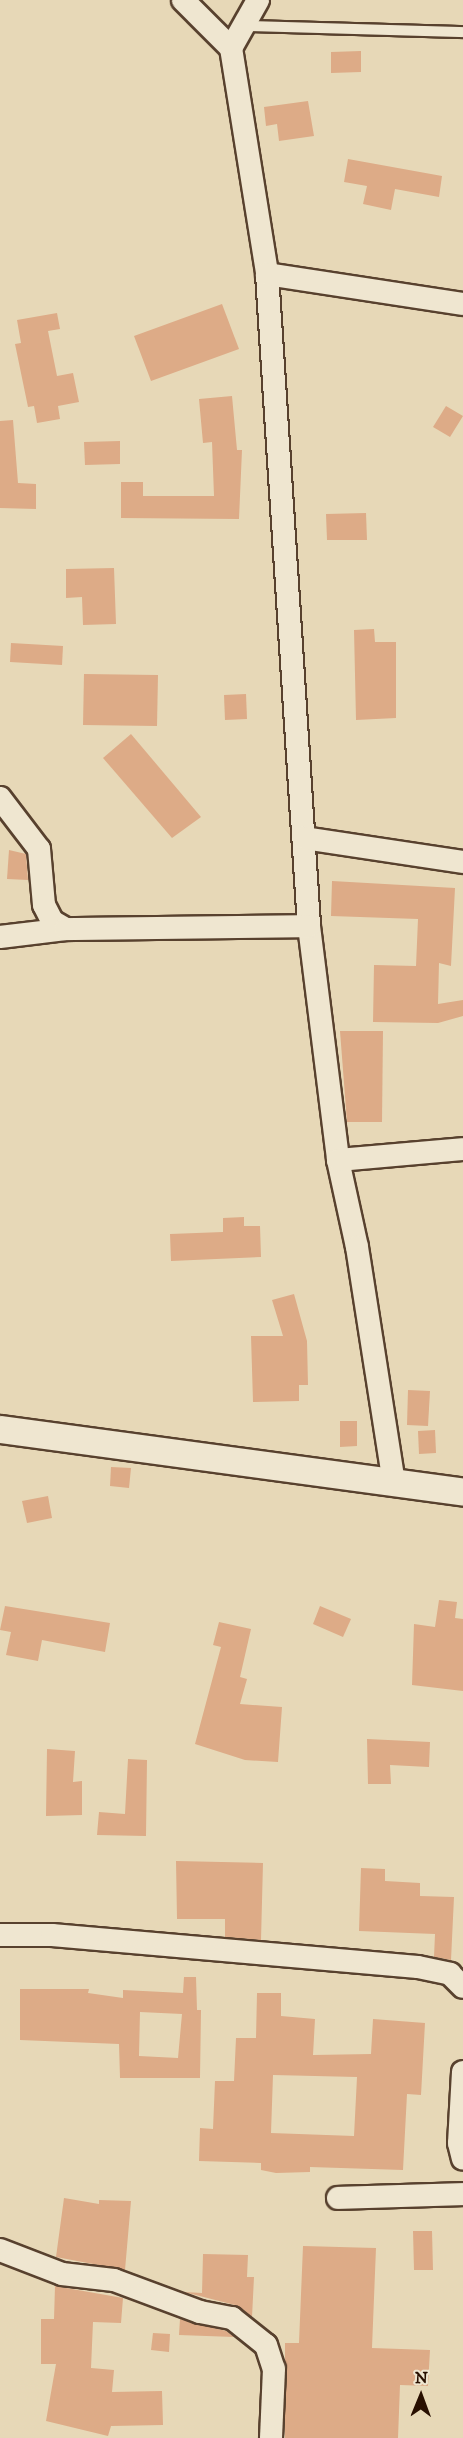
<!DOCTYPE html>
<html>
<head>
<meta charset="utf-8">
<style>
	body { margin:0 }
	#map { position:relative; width:463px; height:2438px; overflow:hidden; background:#e7d8b7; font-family:"IM FELL DW Pica",serif }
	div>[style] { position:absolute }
	.building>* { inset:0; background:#ddab87 }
	.roads { filter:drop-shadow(2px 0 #58412e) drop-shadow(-2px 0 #58412e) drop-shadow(0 2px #58412e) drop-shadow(0 -2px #58412e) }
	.service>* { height:10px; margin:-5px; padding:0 5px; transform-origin:5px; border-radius:5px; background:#efe6d0 }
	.minor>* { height:22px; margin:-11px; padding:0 11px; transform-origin:11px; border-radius:11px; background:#efe6d0 }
	.tertiary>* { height:27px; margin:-13.5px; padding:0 13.5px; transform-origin:13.5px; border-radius:13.5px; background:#efe6d0 }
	span { translate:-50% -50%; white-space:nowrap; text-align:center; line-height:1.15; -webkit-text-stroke:5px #efe6d0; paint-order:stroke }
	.north { position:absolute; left:391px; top:2366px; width:60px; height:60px; -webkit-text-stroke:4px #efe6d0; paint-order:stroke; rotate:1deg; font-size:16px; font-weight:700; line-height:24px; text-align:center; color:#280f00 }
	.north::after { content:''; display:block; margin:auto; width:21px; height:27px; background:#280f00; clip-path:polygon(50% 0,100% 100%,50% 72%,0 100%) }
</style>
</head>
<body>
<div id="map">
	<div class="building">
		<div style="clip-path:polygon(361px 51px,361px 72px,331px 73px,331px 52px)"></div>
		<div style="clip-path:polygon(308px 101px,314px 136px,279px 141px,277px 124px,266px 126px,264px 107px)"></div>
		<div style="clip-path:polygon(348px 159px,442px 176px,439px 197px,395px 189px,391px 210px,363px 204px,367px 186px,344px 182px)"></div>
		<div style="clip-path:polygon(222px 304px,239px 349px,151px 381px,134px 336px)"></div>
		<div style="clip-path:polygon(57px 313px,60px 329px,48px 331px,57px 376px,73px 373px,79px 402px,58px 406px,60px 419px,37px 423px,34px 406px,28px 407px,15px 344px,21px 343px,17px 320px)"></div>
		<div style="clip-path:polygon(232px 396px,237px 450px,242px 450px,239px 519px,121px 518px,121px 482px,143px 482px,143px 496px,214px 496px,212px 442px,203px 443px,199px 399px)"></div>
		<div style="clip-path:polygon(446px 406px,463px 416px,450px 437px,433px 427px)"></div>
		<div style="clip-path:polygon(13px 420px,18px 483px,36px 484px,36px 509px,0 508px,0 421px)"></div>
		<div style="clip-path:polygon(120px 441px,120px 464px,85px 465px,84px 442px)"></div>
		<div style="clip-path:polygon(366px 513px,367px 540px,327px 540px,326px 514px)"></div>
		<div style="clip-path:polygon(114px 568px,116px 624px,83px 625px,82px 597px,66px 598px,66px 569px)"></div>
		<div style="clip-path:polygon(374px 629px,375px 642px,396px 642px,396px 718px,356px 720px,354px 630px)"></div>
		<div style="clip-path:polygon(11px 643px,63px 646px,62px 665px,10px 662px)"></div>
		<div style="clip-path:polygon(84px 674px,158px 675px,157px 726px,83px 725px)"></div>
		<div style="clip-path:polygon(246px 694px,247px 719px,225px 720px,224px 695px)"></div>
		<div style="clip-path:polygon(131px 734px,201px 817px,172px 838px,103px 758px)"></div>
		<div style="clip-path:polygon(9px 850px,26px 854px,28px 880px,7px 879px)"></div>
		<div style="clip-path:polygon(332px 881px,455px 888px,451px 966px,439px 963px,438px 1004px,463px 1000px,463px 1016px,438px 1023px,373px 1022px,374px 965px,416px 966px,418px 919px,331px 916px)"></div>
		<div style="clip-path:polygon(340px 1031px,383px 1031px,382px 1122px,347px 1122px)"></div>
		<div style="clip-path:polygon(244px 1217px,244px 1226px,260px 1226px,261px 1257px,171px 1261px,170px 1234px,223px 1232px,223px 1218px)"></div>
		<div style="clip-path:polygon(294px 1294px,307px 1341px,308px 1385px,299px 1385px,299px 1401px,253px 1402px,251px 1336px,283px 1336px,272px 1300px)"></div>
		<div style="clip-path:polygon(408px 1390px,430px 1391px,428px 1426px,407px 1425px)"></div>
		<div style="clip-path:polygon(340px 1421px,357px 1421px,357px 1446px,340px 1447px)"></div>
		<div style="clip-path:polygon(435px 1430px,436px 1453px,419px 1454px,418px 1431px)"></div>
		<div style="clip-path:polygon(111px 1467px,131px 1468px,129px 1488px,110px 1486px)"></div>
		<div style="clip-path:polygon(48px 1496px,52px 1518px,27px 1523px,22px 1501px)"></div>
		<div style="clip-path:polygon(439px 1600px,457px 1602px,455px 1618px,463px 1619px,463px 1691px,412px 1685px,414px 1624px,435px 1627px)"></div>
		<div style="clip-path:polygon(5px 1606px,110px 1623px,105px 1652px,42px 1640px,38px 1661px,6px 1655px,11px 1632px,0 1630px)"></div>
		<div style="clip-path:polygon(320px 1606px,351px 1619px,343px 1637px,313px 1624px)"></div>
		<div style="clip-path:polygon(219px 1622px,251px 1629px,240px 1677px,247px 1679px,240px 1704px,282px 1707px,278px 1762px,245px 1760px,195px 1744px,221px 1647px,213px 1645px)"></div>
		<div style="clip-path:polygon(367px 1739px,430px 1742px,429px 1767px,390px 1765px,391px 1784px,368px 1784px)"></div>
		<div style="clip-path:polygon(47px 1749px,75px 1751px,73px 1782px,82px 1781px,82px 1815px,46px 1816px)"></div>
		<div style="clip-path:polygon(128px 1759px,147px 1760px,146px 1836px,97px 1835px,99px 1812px,125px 1814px)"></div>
		<div style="clip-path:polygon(176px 1861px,263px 1863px,261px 1940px,225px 1937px,225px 1919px,177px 1919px)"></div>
		<div style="clip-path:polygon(361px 1868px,385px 1869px,385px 1881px,420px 1883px,420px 1896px,454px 1897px,451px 1960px,434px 1957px,435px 1934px,359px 1931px)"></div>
		<div style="clip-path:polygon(evenodd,184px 1977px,196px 1977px,197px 2010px,201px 2010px,200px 2078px,120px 2078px,119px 2044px,20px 2040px,20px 1989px,89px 1989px,88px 1993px,123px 1998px,123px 1990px,183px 1993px,184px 1977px,140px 2012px,182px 2014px,178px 2058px,139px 2056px,140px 2012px)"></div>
		<div style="clip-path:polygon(evenodd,257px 1993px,281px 1993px,281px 2016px,315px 2019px,313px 2055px,371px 2054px,373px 2019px,425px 2023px,421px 2095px,407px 2094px,403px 2170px,310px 2167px,310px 2172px,276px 2173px,261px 2170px,261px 2163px,199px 2161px,200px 2128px,213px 2129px,215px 2081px,234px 2081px,236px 2038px,256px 2038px,257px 1993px,273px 2075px,357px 2077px,354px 2136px,271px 2133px,273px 2075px)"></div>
		<div style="clip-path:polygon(64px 2198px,99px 2204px,99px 2200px,131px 2201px,125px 2270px,56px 2257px)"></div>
		<div style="clip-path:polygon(413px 2231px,432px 2231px,433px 2270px,414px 2270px)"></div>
		<div style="clip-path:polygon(303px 2246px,376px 2248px,372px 2348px,430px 2350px,428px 2386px,400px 2385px,398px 2438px,285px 2438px,285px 2343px,299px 2343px)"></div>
		<div style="clip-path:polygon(203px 2254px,248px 2255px,247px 2277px,254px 2277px,252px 2317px,235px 2305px,184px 2292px,202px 2293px)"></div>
		<div style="clip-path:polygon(55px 2286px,123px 2298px,121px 2323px,93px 2322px,91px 2368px,114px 2370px,112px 2392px,162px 2391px,163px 2425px,111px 2426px,108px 2436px,46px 2421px,56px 2364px,41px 2364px,41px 2319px,54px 2319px)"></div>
		<div style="clip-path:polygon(180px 2319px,226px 2331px,234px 2337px,179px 2335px)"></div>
		<div style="clip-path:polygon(153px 2333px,170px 2334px,169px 2352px,151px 2350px)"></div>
	</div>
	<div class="roads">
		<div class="service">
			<div style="left:246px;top:26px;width:217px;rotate:1.6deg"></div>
		</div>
		<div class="minor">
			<div style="left:183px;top:0;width:68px;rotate:45deg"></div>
			<div style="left:231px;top:48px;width:229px;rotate:80.9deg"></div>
			<div style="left:267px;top:274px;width:653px;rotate:86.31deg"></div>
			<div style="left:309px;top:926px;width:236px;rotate:82.9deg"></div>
			<div style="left:338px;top:1160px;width:89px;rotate:77.7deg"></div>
			<div style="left:357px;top:1247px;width:239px;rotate:81.1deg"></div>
			<div style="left:231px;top:48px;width:55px;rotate:-60.6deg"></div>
			<div style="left:267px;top:274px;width:198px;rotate:8.7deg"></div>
			<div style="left:0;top:798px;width:64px;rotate:52.6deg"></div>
			<div style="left:39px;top:849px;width:56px;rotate:84.9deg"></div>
			<div style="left:44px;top:905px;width:18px;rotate:63deg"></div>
			<div style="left:52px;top:921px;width:16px;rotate:30deg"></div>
			<div style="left:304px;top:838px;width:161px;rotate:8.6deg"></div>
			<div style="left:0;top:937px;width:66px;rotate:-6.9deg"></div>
			<div style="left:66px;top:929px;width:243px;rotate:-0.7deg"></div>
			<div style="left:338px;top:1160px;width:125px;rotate:-5deg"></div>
			<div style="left:0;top:1935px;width:52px"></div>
			<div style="left:52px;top:1935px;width:367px;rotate:5deg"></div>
			<div style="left:418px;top:1967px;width:33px;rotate:12deg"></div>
			<div style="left:450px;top:1974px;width:18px;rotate:45deg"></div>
			<div style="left:463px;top:2072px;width:71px;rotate:93.2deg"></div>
			<div style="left:459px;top:2143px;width:16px;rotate:76deg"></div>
			<div style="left:338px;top:2198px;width:125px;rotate:-1.8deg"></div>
			<div style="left:0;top:2250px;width:66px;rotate:21.2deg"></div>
			<div style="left:62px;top:2274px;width:52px;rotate:6.6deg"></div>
			<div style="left:114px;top:2280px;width:92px;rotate:20.4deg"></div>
			<div style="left:200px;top:2312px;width:33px;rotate:11deg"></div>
			<div style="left:232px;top:2318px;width:43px;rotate:38.5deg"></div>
			<div style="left:266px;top:2345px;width:25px;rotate:72deg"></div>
			<div style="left:274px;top:2369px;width:69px;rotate:92.5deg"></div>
		</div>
		<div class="tertiary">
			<div style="left:0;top:1429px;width:467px;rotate:7.7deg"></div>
		</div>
	</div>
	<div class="north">N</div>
</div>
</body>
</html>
